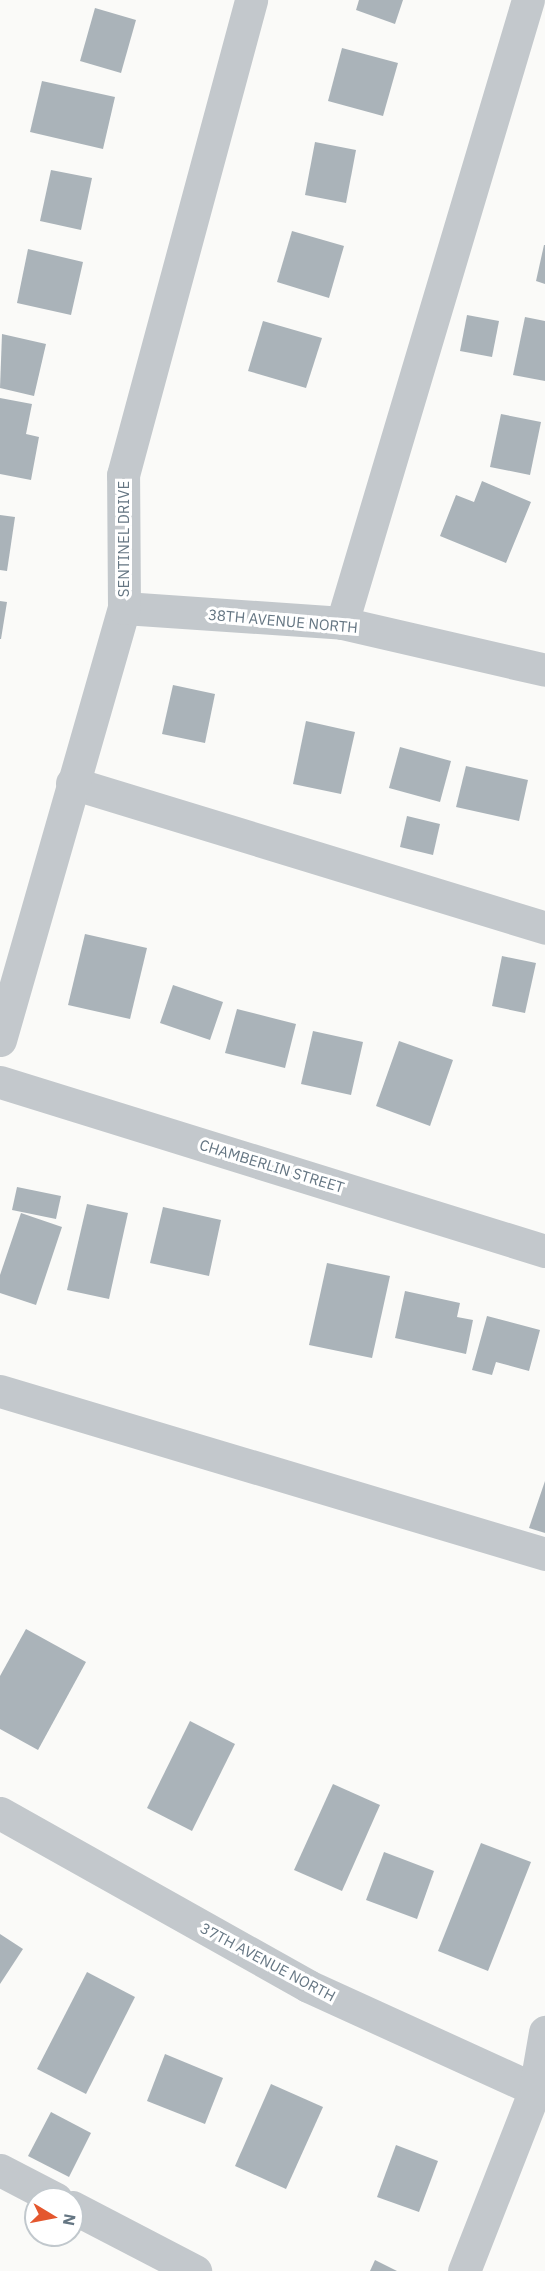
<!DOCTYPE html>
<html>
<head>
<meta charset="utf-8">
<style>
	body { margin:0 }
	#map { position:relative; width:545px; height:2271px; overflow:hidden; background:#fafaf8; font-family:"IBM Plex Sans",sans-serif }
	div>[style] { position:absolute }
	.building>* { inset:0; background:#aab3b9 }
	.minor>* { height:33px; margin:-16.5px; padding:0 16.5px; transform-origin:16.5px; border-radius:16.5px; background:#c3c8cc }
	span { translate:-50% -50%; white-space:nowrap; text-align:center; line-height:1.15; -webkit-text-stroke:6px #fff; paint-order:stroke }
	.street-label { font-size:15px; color:#657683 }
	.north { position:absolute; left:24px; top:2187px; width:60px; height:60px; box-sizing:border-box; background:#fff; border:2px solid #c1c8cd; border-radius:50%; rotate:100deg; font-size:16px; font-weight:700; line-height:24px; text-align:center; color:#657683 }
	.north::after { content:''; display:block; margin:auto; width:21px; height:27px; background:#e4572e; clip-path:polygon(50% 0,100% 100%,50% 72%,0 100%) }
</style>
</head>
<body>
<div id="map">
	<div class="building">
		<div style="clip-path:polygon(359px 0,403px 0,395px 24px,356px 10px)"></div>
		<div style="clip-path:polygon(95px 8px,136px 20px,121px 73px,80px 61px)"></div>
		<div style="clip-path:polygon(342px 48px,398px 63px,383px 116px,328px 101px)"></div>
		<div style="clip-path:polygon(42px 81px,115px 97px,103px 149px,30px 132px)"></div>
		<div style="clip-path:polygon(315px 142px,356px 150px,346px 203px,305px 195px)"></div>
		<div style="clip-path:polygon(51px 170px,92px 178px,81px 230px,40px 221px)"></div>
		<div style="clip-path:polygon(292px 231px,344px 246px,329px 298px,277px 282px)"></div>
		<div style="clip-path:polygon(544px 245px,545px 245px,545px 284px,536px 281px)"></div>
		<div style="clip-path:polygon(28px 249px,83px 262px,71px 315px,17px 303px)"></div>
		<div style="clip-path:polygon(467px 315px,499px 321px,492px 357px,460px 351px)"></div>
		<div style="clip-path:polygon(525px 317px,545px 321px,545px 381px,513px 375px)"></div>
		<div style="clip-path:polygon(263px 321px,322px 338px,306px 388px,248px 371px)"></div>
		<div style="clip-path:polygon(2px 334px,46px 344px,34px 396px,0 388px)"></div>
		<div style="clip-path:polygon(0 398px,32px 404px,26px 434px,39px 437px,31px 480px,0 474px)"></div>
		<div style="clip-path:polygon(501px 414px,541px 422px,530px 475px,490px 467px)"></div>
		<div style="clip-path:polygon(482px 481px,531px 502px,506px 563px,440px 536px,456px 495px,474px 502px)"></div>
		<div style="clip-path:polygon(0 515px,15px 517px,7px 571px,0 570px)"></div>
		<div style="clip-path:polygon(0 601px,7px 602px,1px 639px,0 639px)"></div>
		<div style="clip-path:polygon(173px 685px,215px 694px,205px 743px,162px 734px)"></div>
		<div style="clip-path:polygon(306px 721px,355px 732px,341px 794px,293px 784px)"></div>
		<div style="clip-path:polygon(400px 747px,451px 761px,440px 802px,389px 788px)"></div>
		<div style="clip-path:polygon(466px 766px,528px 780px,519px 821px,456px 807px)"></div>
		<div style="clip-path:polygon(407px 816px,440px 824px,433px 855px,400px 847px)"></div>
		<div style="clip-path:polygon(85px 934px,147px 948px,130px 1019px,68px 1005px)"></div>
		<div style="clip-path:polygon(502px 956px,536px 963px,525px 1013px,492px 1006px)"></div>
		<div style="clip-path:polygon(173px 985px,223px 1002px,210px 1040px,160px 1023px)"></div>
		<div style="clip-path:polygon(237px 1009px,296px 1024px,285px 1068px,225px 1053px)"></div>
		<div style="clip-path:polygon(313px 1031px,363px 1042px,351px 1095px,301px 1084px)"></div>
		<div style="clip-path:polygon(399px 1041px,453px 1060px,430px 1126px,376px 1106px)"></div>
		<div style="clip-path:polygon(17px 1187px,61px 1196px,56px 1219px,12px 1210px)"></div>
		<div style="clip-path:polygon(87px 1204px,128px 1213px,109px 1299px,67px 1290px)"></div>
		<div style="clip-path:polygon(163px 1207px,221px 1220px,209px 1276px,150px 1263px)"></div>
		<div style="clip-path:polygon(21px 1213px,62px 1227px,36px 1305px,0 1293px,0 1275px)"></div>
		<div style="clip-path:polygon(327px 1263px,390px 1276px,372px 1358px,309px 1345px)"></div>
		<div style="clip-path:polygon(405px 1291px,460px 1303px,457px 1317px,473px 1320px,466px 1354px,395px 1338px)"></div>
		<div style="clip-path:polygon(487px 1316px,540px 1330px,529px 1371px,496px 1362px,492px 1375px,472px 1370px)"></div>
		<div style="clip-path:polygon(545px 1481px,545px 1533px,529px 1528px)"></div>
		<div style="clip-path:polygon(26px 1629px,86px 1662px,38px 1750px,0 1729px,0 1676px)"></div>
		<div style="clip-path:polygon(190px 1721px,235px 1744px,192px 1831px,147px 1808px)"></div>
		<div style="clip-path:polygon(333px 1784px,380px 1805px,342px 1891px,294px 1870px)"></div>
		<div style="clip-path:polygon(481px 1843px,531px 1862px,488px 1971px,438px 1951px)"></div>
		<div style="clip-path:polygon(384px 1852px,434px 1871px,417px 1919px,366px 1900px)"></div>
		<div style="clip-path:polygon(0 1934px,23px 1949px,0 1984px)"></div>
		<div style="clip-path:polygon(87px 1972px,135px 1997px,86px 2094px,37px 2069px)"></div>
		<div style="clip-path:polygon(165px 2054px,223px 2078px,205px 2124px,147px 2101px)"></div>
		<div style="clip-path:polygon(271px 2084px,323px 2107px,286px 2189px,235px 2166px)"></div>
		<div style="clip-path:polygon(51px 2112px,91px 2133px,69px 2177px,28px 2156px)"></div>
		<div style="clip-path:polygon(396px 2145px,438px 2161px,419px 2212px,377px 2197px)"></div>
		<div style="clip-path:polygon(375px 2260px,397px 2271px,370px 2271px)"></div>
	</div>
	<div class="minor">
		<div style="left:124px;top:608px;width:219px;rotate:3.9deg"></div>
		<div style="left:342px;top:623px;width:208px;rotate:13deg"></div>
		<div style="left:342px;top:623px;width:650px;rotate:-73.38deg"></div>
		<div style="left:72px;top:783px;width:495px;rotate:17deg"></div>
		<div style="left:0;top:1040px;width:449px;rotate:-74deg"></div>
		<div style="left:124px;top:608px;width:133px;rotate:-90.4deg"></div>
		<div style="left:123px;top:475px;width:492px;rotate:-74.9deg"></div>
		<div style="left:0;top:1082px;width:571px;rotate:17.23deg"></div>
		<div style="left:0;top:1391px;width:569px;rotate:16.65deg"></div>
		<div style="left:0;top:1813px;width:353px;rotate:29.3deg"></div>
		<div style="left:308px;top:1986px;width:260px;rotate:24.5deg"></div>
		<div style="left:0;top:2170px;width:63px;rotate:27.4deg"></div>
		<div style="left:72px;top:2207px;width:139px;rotate:27.5deg"></div>
		<div style="left:464px;top:2271px;width:194px;rotate:-68.6deg"></div>
		<div style="left:535px;top:2090px;width:59px;rotate:-80.2deg"></div>
	</div>
	<div class="street-label">
		<span style="left:124px;top:539px;rotate:-90deg">SENTINEL DRIVE</span>
		<span style="left:283px;top:621px;rotate:5deg">38TH AVENUE NORTH</span>
		<span style="left:272px;top:1166px;rotate:17deg">CHAMBERLIN STREET</span>
		<span style="left:268px;top:1962px;rotate:28deg">37TH AVENUE NORTH</span>
	</div>
	<div class="north">N</div>
</div>
</body>
</html>
